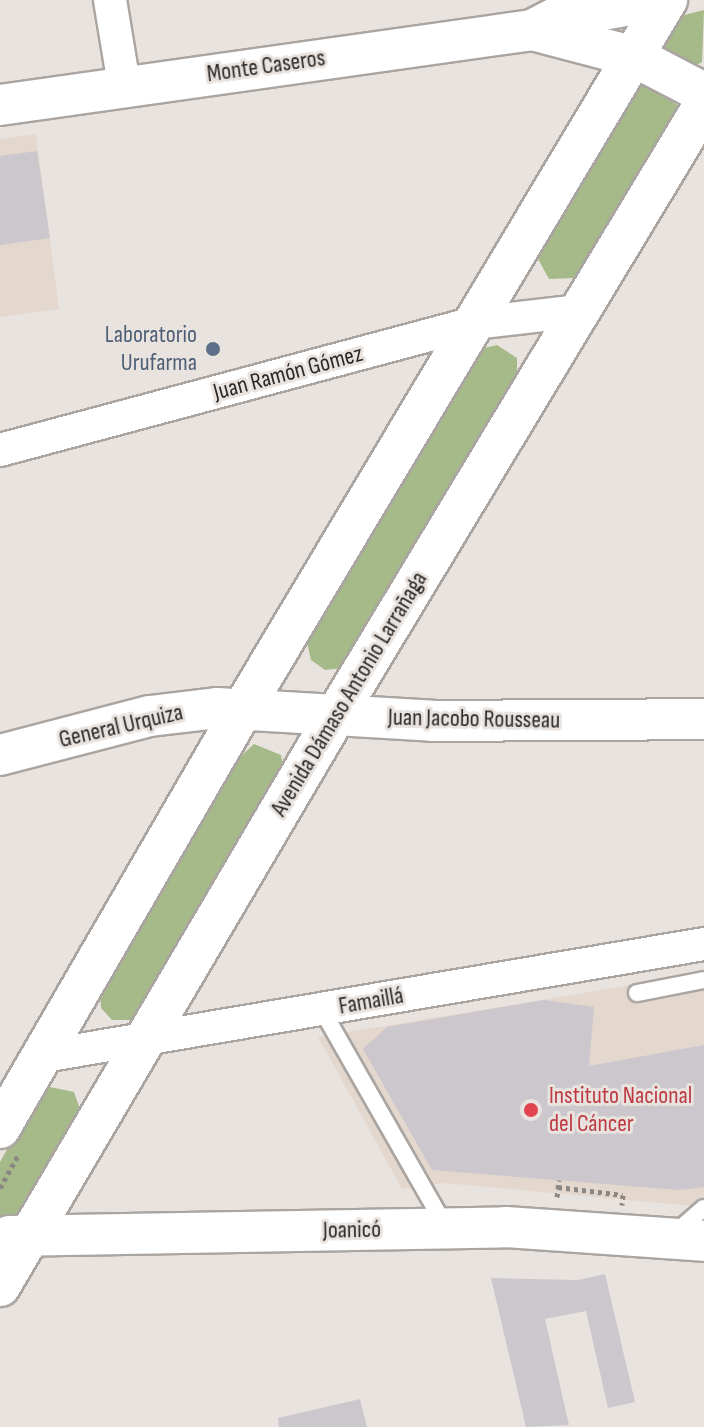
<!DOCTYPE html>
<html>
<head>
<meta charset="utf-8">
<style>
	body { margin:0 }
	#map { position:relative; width:704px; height:1427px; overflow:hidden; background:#e9e3df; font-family:"Sofia Sans Condensed",sans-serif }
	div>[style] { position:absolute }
	.built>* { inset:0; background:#e3d7ce }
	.green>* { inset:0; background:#a6ba89 }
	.building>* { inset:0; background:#cbc7cc }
	.path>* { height:5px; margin-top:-2.5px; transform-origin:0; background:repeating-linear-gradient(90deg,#8a8683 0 4px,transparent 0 8px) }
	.roads { filter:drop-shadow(2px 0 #aaa5a1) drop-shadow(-2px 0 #aaa5a1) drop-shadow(0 2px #aaa5a1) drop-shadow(0 -2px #aaa5a1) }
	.service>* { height:16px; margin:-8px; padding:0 8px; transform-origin:8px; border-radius:8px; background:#fff }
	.minor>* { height:32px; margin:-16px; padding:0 16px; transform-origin:16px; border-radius:16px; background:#fff }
	.tertiary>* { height:40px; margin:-20px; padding:0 20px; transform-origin:20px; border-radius:20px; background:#fff }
	.dots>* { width:22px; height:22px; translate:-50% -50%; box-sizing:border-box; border:4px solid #e9e3df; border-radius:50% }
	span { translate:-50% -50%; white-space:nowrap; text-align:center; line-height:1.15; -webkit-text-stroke:6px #e9e3df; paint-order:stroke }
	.street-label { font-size:24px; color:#2a2826 }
	.service-label { font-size:24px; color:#4e5e75 }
	.right { translate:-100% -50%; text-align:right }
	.health-label { font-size:24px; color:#be3a42 }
	.left { translate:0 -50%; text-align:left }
</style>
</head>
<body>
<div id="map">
	<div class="built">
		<div style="clip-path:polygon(36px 134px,59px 309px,0 317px,0 139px)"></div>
		<div style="clip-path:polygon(704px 973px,704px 1207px,444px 1183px,402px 1189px,318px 1037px)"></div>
	</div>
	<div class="green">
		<div style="clip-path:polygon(704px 10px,702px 62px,695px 66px,659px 49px,680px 16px)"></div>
		<div style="clip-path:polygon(640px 82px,679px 106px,574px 278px,549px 279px,537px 257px)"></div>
		<div style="clip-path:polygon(497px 345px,517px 358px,517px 378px,343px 668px,325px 670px,311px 660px,307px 642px,480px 349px)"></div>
		<div style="clip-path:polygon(254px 744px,281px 755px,284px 771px,135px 1020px,112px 1020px,101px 1008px,100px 993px,237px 760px)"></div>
		<div style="clip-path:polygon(50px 1087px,74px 1092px,81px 1112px,23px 1211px,0 1220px,0 1162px,34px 1102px)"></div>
	</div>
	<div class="building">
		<div style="clip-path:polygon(37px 151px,50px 238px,0 245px,0 156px)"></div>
		<div style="clip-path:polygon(544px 1000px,594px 1007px,589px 1066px,704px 1045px,704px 1187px,680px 1190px,432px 1170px,363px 1049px,387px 1027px)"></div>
		<div style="clip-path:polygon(605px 1274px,635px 1402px,608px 1408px,586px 1311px,545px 1319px,569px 1425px,526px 1427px,491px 1278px,578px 1280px)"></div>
		<div style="clip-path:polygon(360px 1399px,367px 1427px,279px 1427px,278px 1418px)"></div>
	</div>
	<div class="path">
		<div style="left:558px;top:1187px;width:65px;rotate:7deg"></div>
		<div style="left:623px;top:1195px;width:10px;rotate:96deg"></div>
		<div style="left:0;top:1188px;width:39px;rotate:-61deg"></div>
		<div style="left:557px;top:1197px;width:17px;rotate:-83deg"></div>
	</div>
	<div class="roads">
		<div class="service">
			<div style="left:637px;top:993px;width:68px;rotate:-11deg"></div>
			<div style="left:322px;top:1010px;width:250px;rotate:60.3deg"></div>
			<div style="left:675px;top:1233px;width:38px;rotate:-41deg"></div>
		</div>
		<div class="minor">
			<div style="left:110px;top:0;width:86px;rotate:80.6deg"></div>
			<div style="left:0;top:450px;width:491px;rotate:-15deg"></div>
			<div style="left:474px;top:323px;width:106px;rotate:-6.5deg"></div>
			<div style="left:38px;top:1057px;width:676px;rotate:-9.63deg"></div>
		</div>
		<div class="tertiary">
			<div style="left:532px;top:30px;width:106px;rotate:14.7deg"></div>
			<div style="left:635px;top:57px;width:78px;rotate:27.6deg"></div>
			<div style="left:0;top:105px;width:537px;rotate:-8.02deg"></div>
			<div style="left:532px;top:30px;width:25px;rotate:-27deg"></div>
			<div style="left:554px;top:19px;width:106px;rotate:-10.4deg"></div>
			<div style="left:0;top:755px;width:155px;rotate:-14.6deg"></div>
			<div style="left:150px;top:716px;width:67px;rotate:-6.8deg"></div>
			<div style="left:217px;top:708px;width:216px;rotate:3.4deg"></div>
			<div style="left:433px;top:721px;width:271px;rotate:-0.4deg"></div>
			<div style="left:0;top:1128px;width:487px;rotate:-59.9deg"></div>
			<div style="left:244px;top:707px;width:824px;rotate:-59.11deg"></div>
			<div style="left:9px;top:1236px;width:497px;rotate:-1deg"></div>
			<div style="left:506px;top:1227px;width:198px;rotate:4deg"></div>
			<div style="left:0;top:1286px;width:663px;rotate:-59.53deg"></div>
			<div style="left:336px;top:715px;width:712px;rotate:-58.9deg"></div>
		</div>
	</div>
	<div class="dots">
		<div style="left:213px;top:349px;background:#5c6f8a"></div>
		<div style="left:531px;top:1110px;background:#e0444e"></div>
	</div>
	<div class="street-label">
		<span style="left:266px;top:66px;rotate:-8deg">Monte Caseros</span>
		<span style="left:288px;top:373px;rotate:-15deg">Juan Ramón Gómez</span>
		<span style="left:349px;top:694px;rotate:-59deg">Avenida Dámaso Antonio Larrañaga</span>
		<span style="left:474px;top:719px;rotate:1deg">Juan Jacobo Rousseau</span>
		<span style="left:121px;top:726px;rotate:-13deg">General Urquiza</span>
		<span style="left:371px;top:1001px;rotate:-10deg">Famaillá</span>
		<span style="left:352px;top:1230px;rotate:-1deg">Joanicó</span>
	</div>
	<div class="service-label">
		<span class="right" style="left:197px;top:349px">Laboratorio<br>Urufarma</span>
	</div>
	<div class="health-label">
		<span class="left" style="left:549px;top:1110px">Instituto Nacional<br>del Cáncer</span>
	</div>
</div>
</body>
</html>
